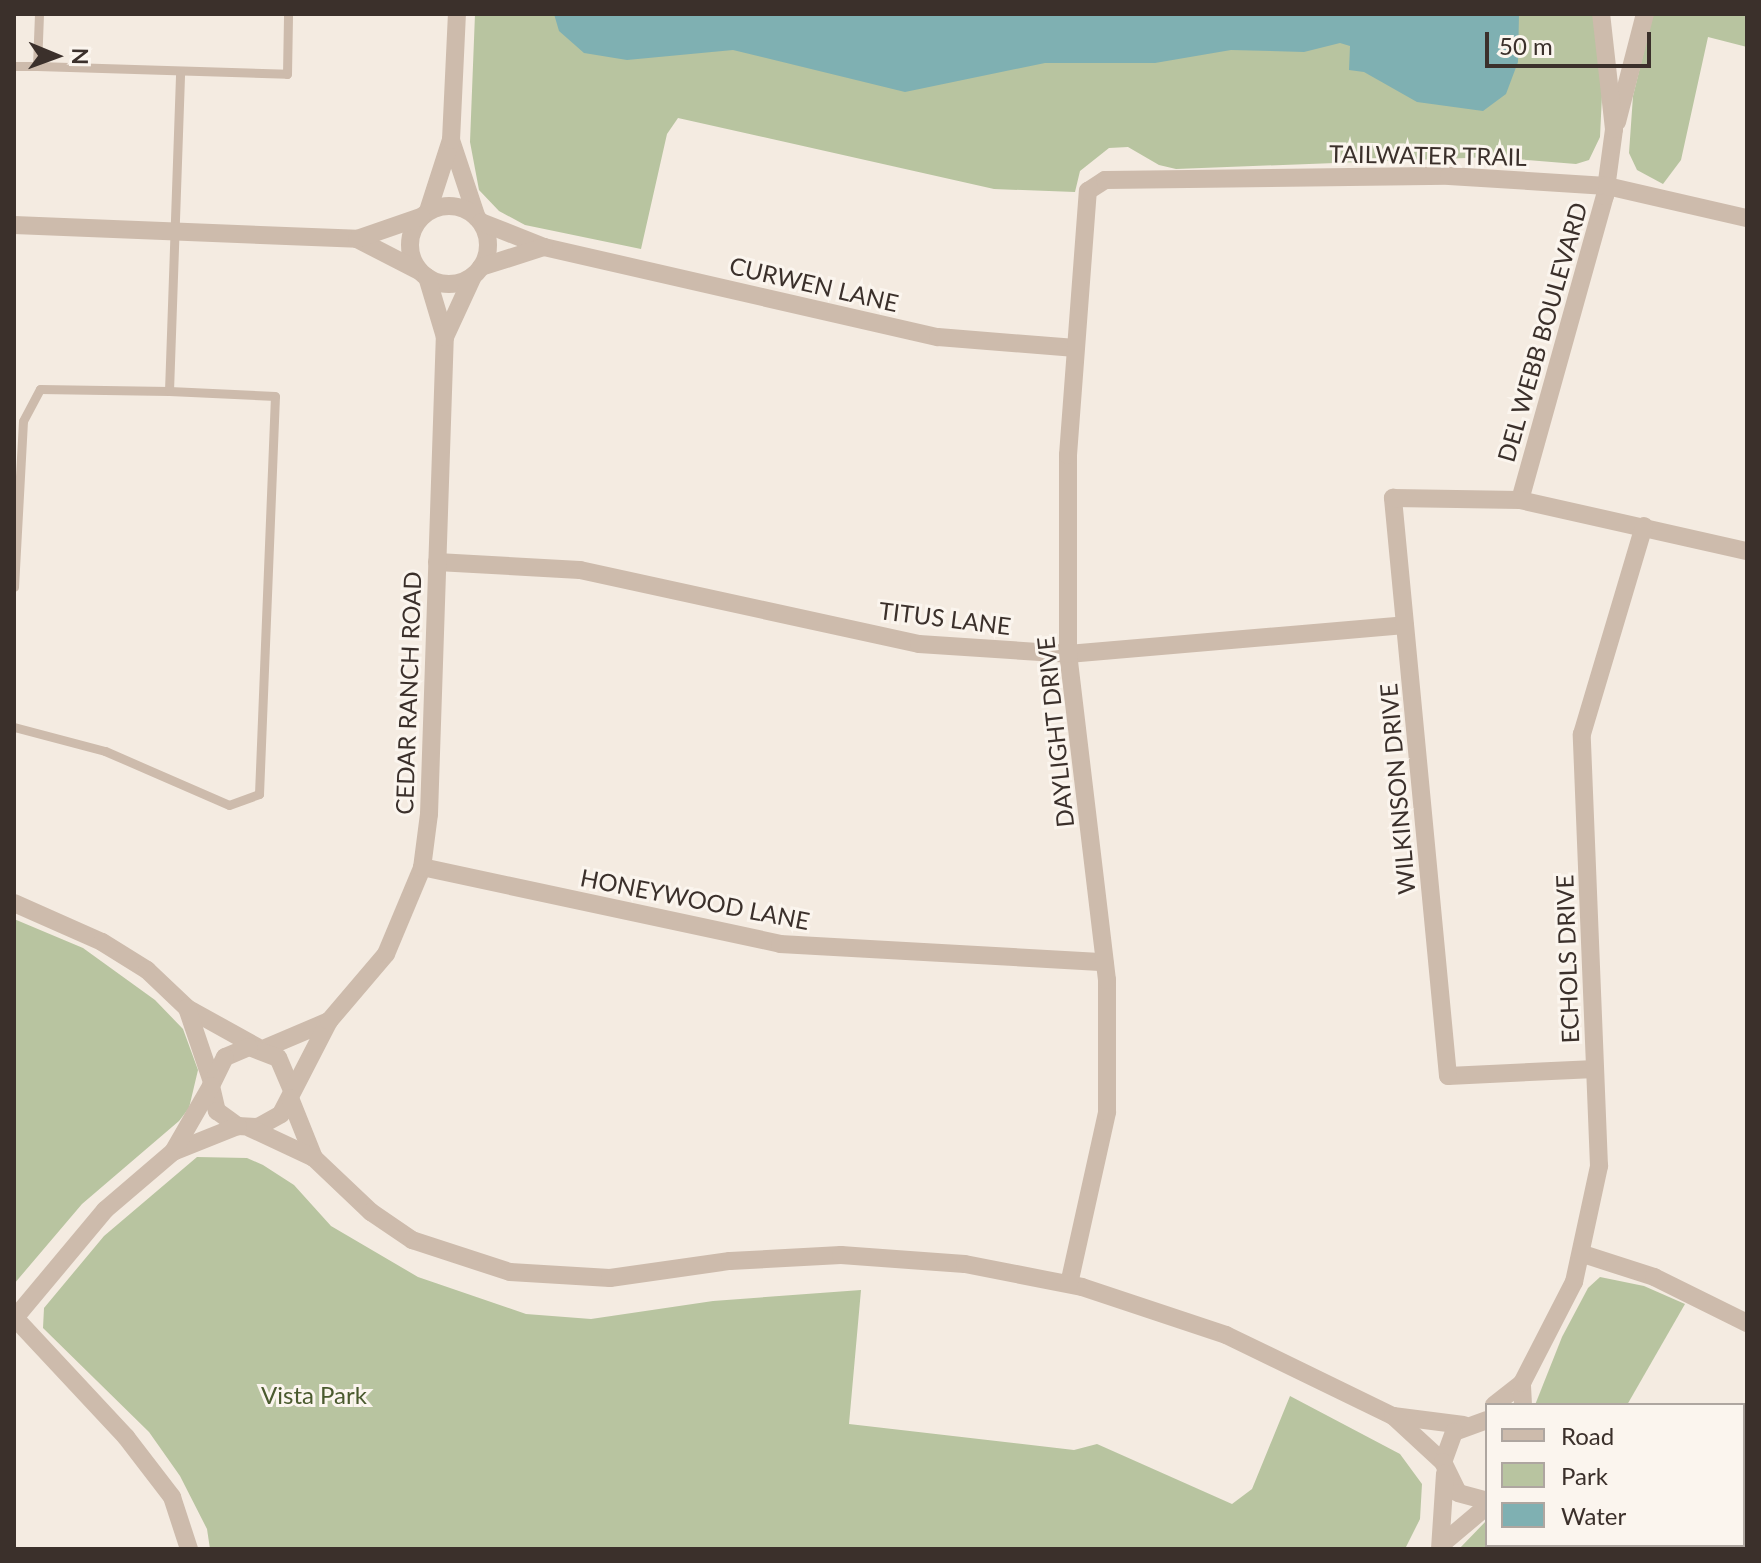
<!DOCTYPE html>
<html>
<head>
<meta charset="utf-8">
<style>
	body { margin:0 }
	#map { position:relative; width:1761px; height:1563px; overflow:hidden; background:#f4ebe1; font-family:Lato,sans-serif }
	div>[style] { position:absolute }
	.green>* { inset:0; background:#b8c4a0 }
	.water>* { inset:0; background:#7fb0b2 }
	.service>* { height:9px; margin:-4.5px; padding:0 4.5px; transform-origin:4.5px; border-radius:4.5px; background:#cdbbac }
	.minor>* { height:18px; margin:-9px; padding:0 9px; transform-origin:9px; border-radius:9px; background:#cdbbac }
	.minor>.ring { margin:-9px; padding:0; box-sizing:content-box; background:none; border:18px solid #cdbbac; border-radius:50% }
	span { translate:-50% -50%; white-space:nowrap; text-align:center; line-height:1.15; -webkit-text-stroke:6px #fbf5ee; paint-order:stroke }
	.street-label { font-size:24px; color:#3b302b }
	.park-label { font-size:24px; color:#4a5a2e }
	.frame { position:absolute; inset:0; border:16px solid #3b302b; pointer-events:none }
	.legend { position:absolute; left:1485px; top:1403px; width:260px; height:144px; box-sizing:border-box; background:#fbf5ee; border:2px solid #aea6a0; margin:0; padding:10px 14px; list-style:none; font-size:24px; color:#3b302b }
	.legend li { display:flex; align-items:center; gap:16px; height:40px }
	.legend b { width:40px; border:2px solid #aea6a0 }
	.north { position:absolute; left:16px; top:16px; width:80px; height:80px; -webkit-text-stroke:6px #fbf5ee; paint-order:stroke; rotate:91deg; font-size:22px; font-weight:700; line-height:32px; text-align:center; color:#3b302b }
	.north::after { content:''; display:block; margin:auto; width:28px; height:36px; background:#3b302b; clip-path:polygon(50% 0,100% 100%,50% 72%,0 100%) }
	.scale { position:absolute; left:1485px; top:32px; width:166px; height:36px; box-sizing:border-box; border:4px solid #3b302b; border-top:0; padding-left:10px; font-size:24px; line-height:28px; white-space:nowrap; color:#3b302b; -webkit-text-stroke:6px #fbf5ee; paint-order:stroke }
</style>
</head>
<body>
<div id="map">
	<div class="green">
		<div style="clip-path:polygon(475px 14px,1593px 14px,1602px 95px,1600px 137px,1589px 160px,1576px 164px,1492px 157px,1176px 169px,1159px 165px,1128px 147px,1109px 148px,1080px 171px,1075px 192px,994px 189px,678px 118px,667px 134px,641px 249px,525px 225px,499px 211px,479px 190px,470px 142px)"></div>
		<div style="clip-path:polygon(1653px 14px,1747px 14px,1747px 47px,1708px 37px,1681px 160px,1663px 184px,1637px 170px,1629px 153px,1633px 96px)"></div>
		<div style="clip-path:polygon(14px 919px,83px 948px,155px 1000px,183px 1029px,198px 1070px,189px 1108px,179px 1121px,82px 1204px,14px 1284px)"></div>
		<div style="clip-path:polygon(197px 1157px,247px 1158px,263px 1165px,294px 1185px,331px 1226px,418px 1277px,526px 1314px,591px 1319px,713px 1301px,861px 1290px,849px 1424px,1074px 1450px,1097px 1444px,1232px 1504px,1252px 1489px,1290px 1396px,1400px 1454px,1422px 1484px,1420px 1519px,1405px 1549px,210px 1549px,207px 1529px,180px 1476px,149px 1432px,43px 1328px,44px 1308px,104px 1236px)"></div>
		<div style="clip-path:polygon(1600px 1277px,1644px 1286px,1685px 1304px,1627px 1405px,1535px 1405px,1562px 1337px,1588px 1288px)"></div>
		<div style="clip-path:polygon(1743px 1497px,1747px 1549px,1459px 1549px,1487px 1520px,1487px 1545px,1743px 1545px)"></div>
	</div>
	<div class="water">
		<div style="clip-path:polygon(554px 14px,1519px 14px,1518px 62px,1506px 94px,1483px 111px,1417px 102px,1364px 72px,1349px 70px,1350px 46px,1340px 43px,1304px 52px,1231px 50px,1155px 63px,1045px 63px,905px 92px,733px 50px,627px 60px,584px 53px,559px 31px)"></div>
	</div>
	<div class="service">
		<div style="left:39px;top:14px;width:52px;rotate:92.2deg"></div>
		<div style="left:37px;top:66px;width:250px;rotate:1.8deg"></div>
		<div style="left:287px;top:74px;width:60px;rotate:-89deg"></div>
		<div style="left:14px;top:66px;width:23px"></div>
		<div style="left:14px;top:587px;width:166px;rotate:-86.9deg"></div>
		<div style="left:23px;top:421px;width:36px;rotate:-62deg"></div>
		<div style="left:40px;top:389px;width:129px;rotate:0.9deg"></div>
		<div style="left:14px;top:727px;width:94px;rotate:14.8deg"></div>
		<div style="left:105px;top:751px;width:135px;rotate:23.5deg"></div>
		<div style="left:229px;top:805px;width:32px;rotate:-20deg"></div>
		<div style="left:259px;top:794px;width:398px;rotate:-87.7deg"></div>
		<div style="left:275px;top:396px;width:106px;rotate:-177.3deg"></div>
		<div style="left:169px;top:391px;width:318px;rotate:-88deg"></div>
	</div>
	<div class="minor">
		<div style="left:1617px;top:122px;width:112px;rotate:-75.5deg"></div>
		<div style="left:451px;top:140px;width:82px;rotate:71.6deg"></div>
		<div class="ring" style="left:410px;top:206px;width:60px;height:60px"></div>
		<div style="left:428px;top:211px;width:75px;rotate:-72.1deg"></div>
		<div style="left:451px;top:140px;width:126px;rotate:-87.3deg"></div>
		<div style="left:481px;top:222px;width:68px;rotate:21.6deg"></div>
		<div style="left:544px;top:247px;width:404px;rotate:12.9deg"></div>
		<div style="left:938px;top:337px;width:138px;rotate:4.6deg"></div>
		<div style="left:14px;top:225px;width:343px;rotate:2.3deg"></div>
		<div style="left:357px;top:239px;width:70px;rotate:27.3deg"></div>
		<div style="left:357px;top:239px;width:68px;rotate:-19deg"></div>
		<div style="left:481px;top:267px;width:66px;rotate:-17.6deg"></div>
		<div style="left:427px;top:277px;width:63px;rotate:73.3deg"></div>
		<div style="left:1520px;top:500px;width:316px;rotate:-74.4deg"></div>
		<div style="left:1605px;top:196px;width:68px;rotate:-82.3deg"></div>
		<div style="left:1614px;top:129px;width:116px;rotate:-96.4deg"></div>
		<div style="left:437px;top:562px;width:143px;rotate:3.2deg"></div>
		<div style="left:580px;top:570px;width:347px;rotate:12.3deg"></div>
		<div style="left:919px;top:644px;width:149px;rotate:3.8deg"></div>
		<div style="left:1068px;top:654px;width:338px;rotate:-4.9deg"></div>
		<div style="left:422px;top:867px;width:366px;rotate:12.1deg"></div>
		<div style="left:780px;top:944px;width:325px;rotate:3.2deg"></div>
		<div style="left:14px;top:903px;width:96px;rotate:23.9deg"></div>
		<div style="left:102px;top:942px;width:53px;rotate:31.9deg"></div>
		<div style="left:147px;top:970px;width:55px;rotate:43.5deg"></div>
		<div style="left:187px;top:1008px;width:80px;rotate:29.1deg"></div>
		<div style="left:187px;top:1008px;width:75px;rotate:71.3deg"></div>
		<div style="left:263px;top:1049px;width:72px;rotate:-23deg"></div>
		<div style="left:1595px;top:1069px;width:147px;rotate:177.3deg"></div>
		<div style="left:1448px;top:1076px;width:581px;rotate:-95.44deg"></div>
		<div style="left:1393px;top:498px;width:127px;rotate:0.9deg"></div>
		<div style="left:1520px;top:500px;width:233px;rotate:12.7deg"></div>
		<div style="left:291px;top:1088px;width:33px;rotate:-113deg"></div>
		<div style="left:278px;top:1058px;width:31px;rotate:-159deg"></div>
		<div style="left:249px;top:1047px;width:26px;rotate:157deg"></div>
		<div style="left:225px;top:1057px;width:32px;rotate:116deg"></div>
		<div style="left:211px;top:1086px;width:26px;rotate:77deg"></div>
		<div style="left:217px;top:1111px;width:26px;rotate:36deg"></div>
		<div style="left:238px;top:1126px;width:20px;rotate:3deg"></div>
		<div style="left:258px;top:1127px;width:26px;rotate:-29deg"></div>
		<div style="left:281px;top:1114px;width:105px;rotate:-62.7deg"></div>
		<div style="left:329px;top:1021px;width:88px;rotate:-49.6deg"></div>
		<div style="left:386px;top:954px;width:93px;rotate:-67.3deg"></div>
		<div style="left:422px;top:868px;width:54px;rotate:-82.6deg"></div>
		<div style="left:429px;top:814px;width:477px;rotate:-88.1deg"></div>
		<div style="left:445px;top:337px;width:67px;rotate:-65.3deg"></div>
		<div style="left:290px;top:1098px;width:65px;rotate:68.2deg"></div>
		<div style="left:314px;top:1158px;width:79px;rotate:43.5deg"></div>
		<div style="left:371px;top:1212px;width:50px;rotate:34.3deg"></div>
		<div style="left:412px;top:1240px;width:103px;rotate:18.1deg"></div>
		<div style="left:510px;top:1272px;width:100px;rotate:3.4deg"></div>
		<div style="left:610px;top:1278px;width:121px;rotate:-8.1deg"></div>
		<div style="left:730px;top:1261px;width:111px;rotate:-3.1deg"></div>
		<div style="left:841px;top:1255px;width:124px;rotate:4.2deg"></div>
		<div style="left:965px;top:1264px;width:119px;rotate:11.1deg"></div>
		<div style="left:1082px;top:1287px;width:152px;rotate:18.4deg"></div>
		<div style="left:1226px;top:1335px;width:186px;rotate:25.9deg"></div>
		<div style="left:1393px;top:1416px;width:71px;rotate:7.3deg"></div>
		<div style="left:250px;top:1128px;width:71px;rotate:25.1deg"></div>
		<div style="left:173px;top:1152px;width:70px;rotate:-21.8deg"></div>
		<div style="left:1583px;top:1254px;width:75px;rotate:17.9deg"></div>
		<div style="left:1654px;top:1277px;width:104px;rotate:26.3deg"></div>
		<div style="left:1069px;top:1284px;width:176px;rotate:-77.5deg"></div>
		<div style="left:1107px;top:1112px;width:132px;rotate:-90deg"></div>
		<div style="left:1107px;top:980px;width:328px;rotate:-96.8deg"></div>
		<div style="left:1068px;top:654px;width:199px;rotate:-90deg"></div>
		<div style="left:1068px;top:455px;width:265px;rotate:-85.7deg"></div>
		<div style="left:1088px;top:191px;width:20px;rotate:-33deg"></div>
		<div style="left:1105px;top:180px;width:344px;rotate:-0.7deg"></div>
		<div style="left:1449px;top:176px;width:158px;rotate:3.6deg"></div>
		<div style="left:1607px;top:186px;width:144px;rotate:12.9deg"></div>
		<div style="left:15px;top:1318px;width:163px;rotate:47deg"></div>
		<div style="left:126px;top:1437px;width:76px;rotate:52.5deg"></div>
		<div style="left:172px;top:1497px;width:55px;rotate:71.9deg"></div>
		<div style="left:14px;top:1319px;width:142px;rotate:-50.1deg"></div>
		<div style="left:105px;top:1210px;width:89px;rotate:-40.5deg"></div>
		<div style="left:173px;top:1152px;width:76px;rotate:-60.1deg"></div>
		<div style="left:1494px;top:1405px;width:36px;rotate:-38deg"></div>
		<div style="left:1523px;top:1405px;width:22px;rotate:-93deg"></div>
		<div style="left:1522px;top:1383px;width:114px;rotate:-62.8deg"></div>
		<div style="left:1574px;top:1282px;width:119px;rotate:-77.8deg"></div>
		<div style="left:1599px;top:1166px;width:432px;rotate:-92.3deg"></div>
		<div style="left:1582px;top:734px;width:217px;rotate:-73.4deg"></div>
		<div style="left:1393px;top:1416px;width:68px;rotate:42.6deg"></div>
		<div style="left:1487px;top:1420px;width:35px;rotate:160deg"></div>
		<div style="left:1454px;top:1432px;width:32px;rotate:110deg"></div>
		<div style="left:1443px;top:1462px;width:34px;rotate:64deg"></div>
		<div style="left:1458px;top:1493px;width:30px;rotate:15deg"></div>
		<div style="left:1442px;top:1544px;width:59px;rotate:-40.2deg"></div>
		<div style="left:1440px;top:1549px;width:76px;rotate:-86.2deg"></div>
	</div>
	<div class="street-label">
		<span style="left:1428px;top:155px;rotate:1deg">TAILWATER TRAIL</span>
		<span style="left:814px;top:284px;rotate:13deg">CURWEN LANE</span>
		<span style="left:1542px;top:332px;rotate:-74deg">DEL WEBB BOULEVARD</span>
		<span style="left:945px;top:618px;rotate:7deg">TITUS LANE</span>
		<span style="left:408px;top:693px;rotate:-88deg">CEDAR RANCH ROAD</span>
		<span style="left:1055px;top:732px;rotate:-96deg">DAYLIGHT DRIVE</span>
		<span style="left:1397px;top:789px;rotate:-95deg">WILKINSON DRIVE</span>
		<span style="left:695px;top:899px;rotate:11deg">HONEYWOOD LANE</span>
		<span style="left:1567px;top:959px;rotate:-92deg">ECHOLS DRIVE</span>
	</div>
	<div class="park-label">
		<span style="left:314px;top:1395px">Vista Park</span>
	</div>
	<div class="frame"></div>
	<ul class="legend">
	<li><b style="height:10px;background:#cdbbac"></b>Road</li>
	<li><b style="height:22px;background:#b8c4a0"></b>Park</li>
	<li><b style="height:22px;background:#7fb0b2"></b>Water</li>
	</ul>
	<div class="north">N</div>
	<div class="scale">50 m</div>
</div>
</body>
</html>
